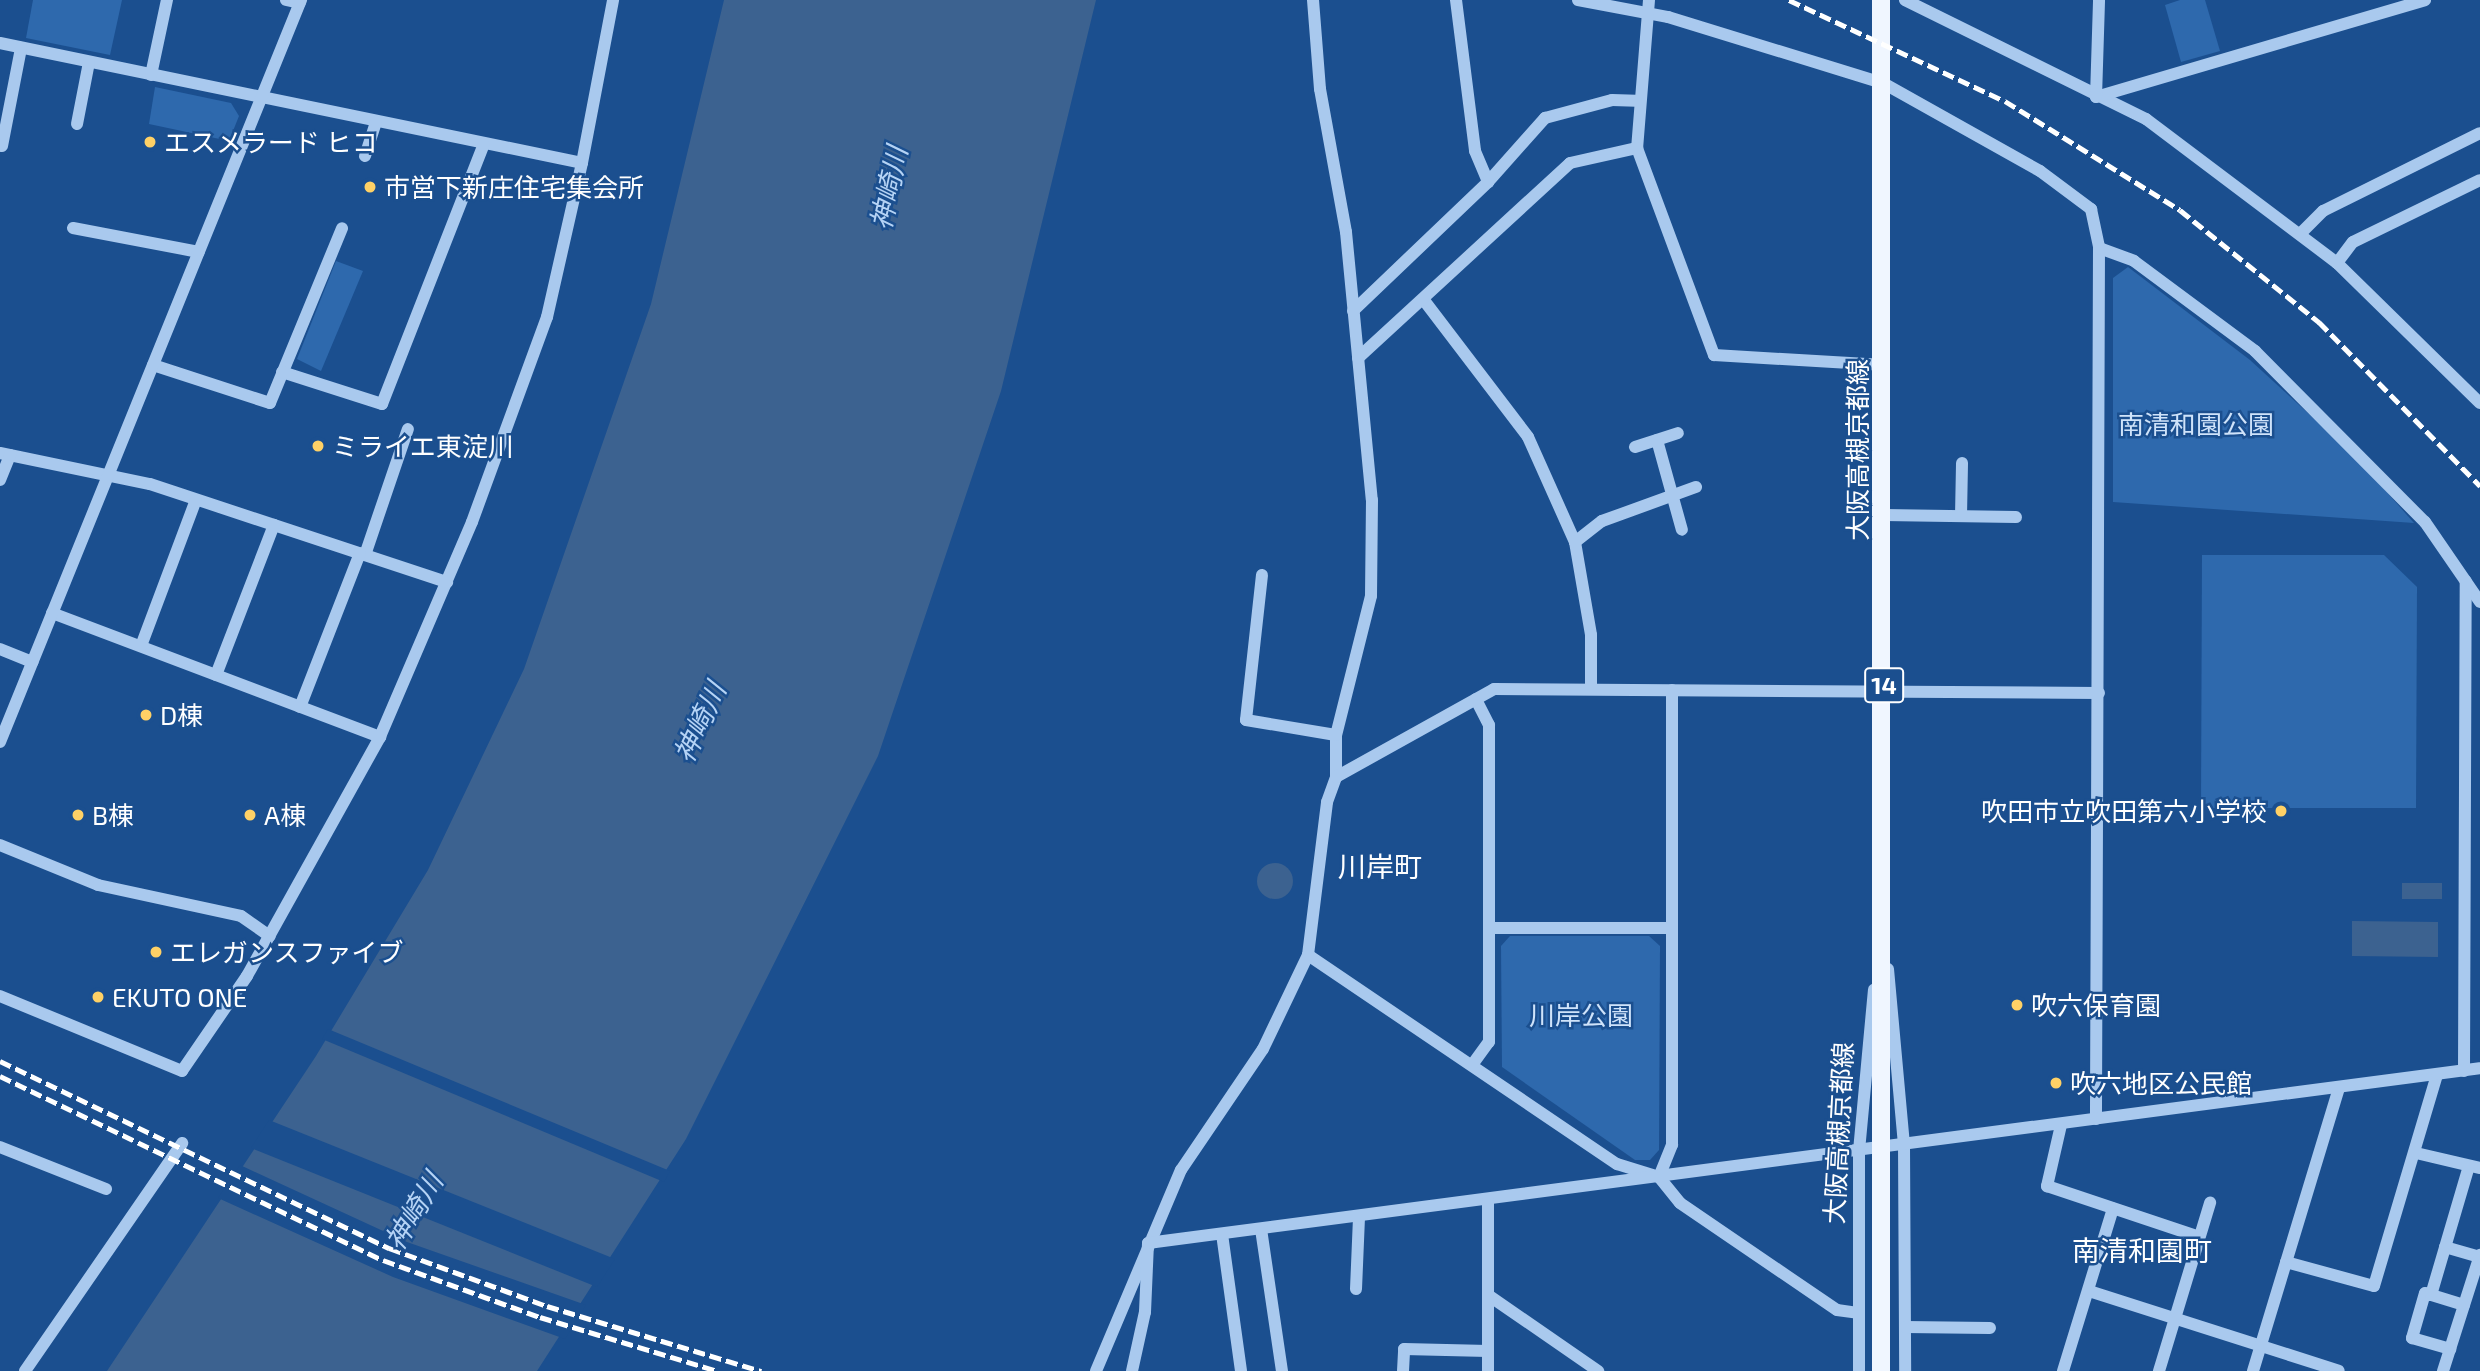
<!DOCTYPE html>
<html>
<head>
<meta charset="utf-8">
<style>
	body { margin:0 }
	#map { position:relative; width:2480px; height:1371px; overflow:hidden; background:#1b4f8f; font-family:"Exo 2","Noto Sans JP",sans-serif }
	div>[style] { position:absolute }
	.green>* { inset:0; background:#2e69ad }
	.water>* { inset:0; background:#3c6290 }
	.round { border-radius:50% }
	.pier>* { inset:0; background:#1b4f8f }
	.minor>* { height:12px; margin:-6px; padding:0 6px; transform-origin:6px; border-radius:6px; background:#a9c9ee }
	.major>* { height:18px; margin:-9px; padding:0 9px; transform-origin:9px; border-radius:9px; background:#f0f6ff }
	.rail>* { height:5px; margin-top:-2.5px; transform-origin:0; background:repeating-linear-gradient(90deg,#fff 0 12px,transparent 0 17px) }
	.dots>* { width:19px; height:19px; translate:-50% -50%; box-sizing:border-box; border:4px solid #1b4f8f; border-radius:50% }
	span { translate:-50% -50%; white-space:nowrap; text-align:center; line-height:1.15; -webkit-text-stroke:5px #1b4f8f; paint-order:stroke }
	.shield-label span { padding:2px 5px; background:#1b4f8f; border:2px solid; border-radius:5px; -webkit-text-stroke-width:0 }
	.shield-label { font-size:24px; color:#fff; font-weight:700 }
	.poi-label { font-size:26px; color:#fff }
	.left { translate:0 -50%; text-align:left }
	.right { translate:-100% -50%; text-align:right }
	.park-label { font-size:26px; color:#cfe3fa }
	.street-label { font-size:26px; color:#fff }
	.water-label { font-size:28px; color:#b5d3f5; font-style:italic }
	.neighbourhood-label { font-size:28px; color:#fff }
</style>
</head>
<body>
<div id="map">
	<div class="green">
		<div style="clip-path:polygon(33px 0,122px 0,110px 55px,26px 38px)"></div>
		<div style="clip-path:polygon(2180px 0,2205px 0,2220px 51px,2181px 62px,2165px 5px)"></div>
		<div style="clip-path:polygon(155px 87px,231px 103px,239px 116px,229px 141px,149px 124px)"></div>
		<div style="clip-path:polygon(336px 261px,363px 271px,321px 371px,297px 359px)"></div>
		<div style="clip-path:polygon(2128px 267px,2250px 360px,2356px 457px,2414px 523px,2113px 502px,2113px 278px)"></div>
		<div style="clip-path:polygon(2202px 555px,2384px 555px,2417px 587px,2416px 808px,2201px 808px)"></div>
		<div style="clip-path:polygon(1510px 936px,1649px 936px,1660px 946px,1659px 1150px,1650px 1160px,1635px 1160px,1502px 1067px,1501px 946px)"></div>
	</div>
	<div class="water">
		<div style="clip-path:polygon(724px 0,1096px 0,1001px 391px,878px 756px,686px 1139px,537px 1371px,107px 1371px,316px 1056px,428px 870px,524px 669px,651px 304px)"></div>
		<div class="round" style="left:1257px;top:863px;width:36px;height:36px"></div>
		<div style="clip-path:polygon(2402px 883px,2442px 883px,2442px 899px,2402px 899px)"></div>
		<div style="clip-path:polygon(2352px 921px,2438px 922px,2438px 957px,2352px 956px)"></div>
	</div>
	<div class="pier">
		<div style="clip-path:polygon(328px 1029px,670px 1171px,664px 1182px,322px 1039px)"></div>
		<div style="clip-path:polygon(269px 1120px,615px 1259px,597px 1287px,251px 1148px)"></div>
		<div style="clip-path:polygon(240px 1165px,407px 1242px,586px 1305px,565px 1339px,393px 1277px,218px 1198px)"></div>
	</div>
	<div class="minor">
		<div style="left:286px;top:0;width:14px;rotate:12deg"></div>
		<div style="left:1313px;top:0;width:89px;rotate:85.5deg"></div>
		<div style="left:1320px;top:89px;width:145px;rotate:79.7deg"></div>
		<div style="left:1346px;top:232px;width:269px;rotate:84.5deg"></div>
		<div style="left:1372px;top:500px;width:96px;rotate:90.6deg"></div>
		<div style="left:1371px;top:596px;width:143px;rotate:104.1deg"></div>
		<div style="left:1336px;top:735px;width:42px;rotate:90deg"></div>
		<div style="left:1456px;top:0;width:152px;rotate:82.8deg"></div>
		<div style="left:1475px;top:151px;width:34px;rotate:67deg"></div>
		<div style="left:1578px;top:0;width:92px;rotate:10.7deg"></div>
		<div style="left:1668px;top:17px;width:225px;rotate:17.1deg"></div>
		<div style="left:1883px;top:83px;width:180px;rotate:29.3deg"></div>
		<div style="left:2040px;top:171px;width:64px;rotate:36.7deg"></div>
		<div style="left:2091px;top:209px;width:40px;rotate:78deg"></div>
		<div style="left:2099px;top:248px;width:871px;rotate:90.2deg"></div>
		<div style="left:1649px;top:0;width:148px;rotate:94.6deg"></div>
		<div style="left:1637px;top:148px;width:221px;rotate:69.6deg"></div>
		<div style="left:1714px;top:355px;width:170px;rotate:3.4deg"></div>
		<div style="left:1905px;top:0;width:269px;rotate:26.3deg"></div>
		<div style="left:2146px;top:119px;width:239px;rotate:37deg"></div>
		<div style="left:2337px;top:263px;width:200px;rotate:44.4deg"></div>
		<div style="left:0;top:43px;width:594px;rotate:11.65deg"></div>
		<div style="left:582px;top:163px;width:158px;rotate:102.8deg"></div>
		<div style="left:547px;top:317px;width:218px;rotate:110.1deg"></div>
		<div style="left:472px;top:522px;width:234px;rotate:113.2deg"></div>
		<div style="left:380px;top:737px;width:274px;rotate:119.1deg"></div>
		<div style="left:247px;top:976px;width:115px;rotate:124.4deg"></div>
		<div style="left:182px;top:1071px;width:197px;rotate:-157.6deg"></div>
		<div style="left:151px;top:75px;width:77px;rotate:-78deg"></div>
		<div style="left:2096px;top:97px;width:343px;rotate:-16.4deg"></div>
		<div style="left:2096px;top:97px;width:97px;rotate:-88.2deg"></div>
		<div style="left:77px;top:124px;width:63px;rotate:-79deg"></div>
		<div style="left:2px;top:146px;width:100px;rotate:-79deg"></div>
		<div style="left:365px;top:156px;width:36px;rotate:-72deg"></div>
		<div style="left:582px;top:163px;width:166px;rotate:-79.2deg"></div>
		<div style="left:73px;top:228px;width:128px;rotate:10.8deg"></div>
		<div style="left:2302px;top:232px;width:30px;rotate:-45deg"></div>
		<div style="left:2323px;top:211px;width:175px;rotate:-26.4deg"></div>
		<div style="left:2099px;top:248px;width:37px;rotate:20deg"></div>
		<div style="left:2134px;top:261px;width:151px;rotate:36.6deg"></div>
		<div style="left:2255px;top:351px;width:241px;rotate:45.2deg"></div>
		<div style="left:2425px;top:522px;width:97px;rotate:55.5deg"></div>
		<div style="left:2337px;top:263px;width:26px;rotate:-53deg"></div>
		<div style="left:2353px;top:242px;width:141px;rotate:-26deg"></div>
		<div style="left:1423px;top:299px;width:173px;rotate:52.7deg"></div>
		<div style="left:1528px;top:437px;width:115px;rotate:65.9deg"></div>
		<div style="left:1575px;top:542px;width:94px;rotate:80.2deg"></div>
		<div style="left:1591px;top:635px;width:53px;rotate:90deg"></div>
		<div style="left:1353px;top:311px;width:187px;rotate:-43.7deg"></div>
		<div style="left:1488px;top:182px;width:86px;rotate:-48.3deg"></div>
		<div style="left:1545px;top:118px;width:69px;rotate:-15deg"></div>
		<div style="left:1612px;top:100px;width:24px;rotate:2deg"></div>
		<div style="left:1358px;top:358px;width:288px;rotate:-42.6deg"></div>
		<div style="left:1570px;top:163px;width:69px;rotate:-12.6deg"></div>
		<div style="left:153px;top:365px;width:123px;rotate:18deg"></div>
		<div style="left:270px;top:403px;width:189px;rotate:-67.6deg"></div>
		<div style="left:282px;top:372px;width:105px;rotate:17.7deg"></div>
		<div style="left:382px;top:404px;width:279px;rotate:-68.6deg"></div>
		<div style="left:1657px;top:440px;width:93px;rotate:74.5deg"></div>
		<div style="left:1635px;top:447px;width:45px;rotate:-18deg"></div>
		<div style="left:0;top:453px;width:153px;rotate:11.7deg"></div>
		<div style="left:150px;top:484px;width:313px;rotate:18.3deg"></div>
		<div style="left:0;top:480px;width:27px;rotate:-68deg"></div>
		<div style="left:1884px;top:515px;width:132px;rotate:0.9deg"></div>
		<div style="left:1961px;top:516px;width:53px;rotate:-88.9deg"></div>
		<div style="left:1575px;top:542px;width:34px;rotate:-38deg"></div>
		<div style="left:1602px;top:521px;width:100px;rotate:-19.9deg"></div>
		<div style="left:365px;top:555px;width:133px;rotate:-71.2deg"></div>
		<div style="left:1262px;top:575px;width:146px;rotate:96.3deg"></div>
		<div style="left:1246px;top:720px;width:91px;rotate:9.5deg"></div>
		<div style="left:52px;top:613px;width:351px;rotate:20.7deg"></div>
		<div style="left:141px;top:646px;width:156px;rotate:-69.4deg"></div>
		<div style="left:0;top:649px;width:35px;rotate:22deg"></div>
		<div style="left:216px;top:675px;width:161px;rotate:-68.9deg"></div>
		<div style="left:300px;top:707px;width:165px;rotate:-68.7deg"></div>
		<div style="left:0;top:742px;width:801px;rotate:-67.92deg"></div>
		<div style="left:0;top:845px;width:106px;rotate:22.2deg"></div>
		<div style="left:98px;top:885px;width:146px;rotate:12.2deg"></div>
		<div style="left:241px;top:916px;width:35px;rotate:35deg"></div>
		<div style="left:1489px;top:928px;width:182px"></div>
		<div style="left:1308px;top:955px;width:373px;rotate:34.1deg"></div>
		<div style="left:1617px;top:1164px;width:44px;rotate:17.2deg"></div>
		<div style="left:1659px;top:1177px;width:33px;rotate:51deg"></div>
		<div style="left:1680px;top:1203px;width:190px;rotate:34.3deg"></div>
		<div style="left:1837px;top:1310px;width:21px;rotate:8deg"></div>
		<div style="left:1888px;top:969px;width:177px;rotate:84.8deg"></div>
		<div style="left:1904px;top:1145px;width:226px;rotate:89.7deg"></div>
		<div style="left:1472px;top:1065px;width:29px;rotate:-54deg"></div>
		<div style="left:1489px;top:1042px;width:317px;rotate:-90deg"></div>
		<div style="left:1489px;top:725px;width:29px;rotate:-117deg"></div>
		<div style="left:2464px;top:1071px;width:490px;rotate:-89.8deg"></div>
		<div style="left:2061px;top:1125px;width:63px;rotate:102.9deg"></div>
		<div style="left:2047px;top:1186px;width:160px;rotate:18.5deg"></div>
		<div style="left:0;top:1147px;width:114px;rotate:21.6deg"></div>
		<div style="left:2416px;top:1153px;width:66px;rotate:13.2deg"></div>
		<div style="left:1659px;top:1177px;width:35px;rotate:-68deg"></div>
		<div style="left:1672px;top:1145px;width:455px;rotate:-90deg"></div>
		<div style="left:1261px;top:1229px;width:144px;rotate:81.6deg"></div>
		<div style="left:1222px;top:1234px;width:138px;rotate:82.1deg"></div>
		<div style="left:2445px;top:1247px;width:35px;rotate:16deg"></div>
		<div style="left:2286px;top:1262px;width:91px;rotate:15.3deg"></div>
		<div style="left:2374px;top:1286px;width:220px;rotate:-73.4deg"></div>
		<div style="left:1356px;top:1289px;width:72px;rotate:-87.6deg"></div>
		<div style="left:2089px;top:1291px;width:262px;rotate:17.7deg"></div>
		<div style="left:1488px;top:1295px;width:134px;rotate:34.6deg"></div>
		<div style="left:2431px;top:1295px;width:6px;rotate:-162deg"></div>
		<div style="left:2425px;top:1293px;width:47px;rotate:106.1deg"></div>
		<div style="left:2412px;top:1338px;width:40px;rotate:16deg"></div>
		<div style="left:2464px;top:1305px;width:34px;rotate:-163deg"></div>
		<div style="left:2431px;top:1295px;width:134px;rotate:-73.6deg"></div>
		<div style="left:1905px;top:1327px;width:85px;rotate:0.7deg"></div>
		<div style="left:25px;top:1371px;width:277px;rotate:-55.4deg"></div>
		<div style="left:1096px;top:1371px;width:218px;rotate:-67.1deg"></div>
		<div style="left:1181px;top:1170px;width:146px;rotate:-55.9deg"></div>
		<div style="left:1263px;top:1049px;width:104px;rotate:-64.4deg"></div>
		<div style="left:1308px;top:955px;width:154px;rotate:-82.9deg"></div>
		<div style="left:1327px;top:802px;width:27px;rotate:-70deg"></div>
		<div style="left:1336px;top:777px;width:181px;rotate:-29.1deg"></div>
		<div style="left:1494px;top:689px;width:605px;rotate:0.38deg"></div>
		<div style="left:1132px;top:1371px;width:60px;rotate:-77.6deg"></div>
		<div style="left:1145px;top:1312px;width:69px;rotate:-87.5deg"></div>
		<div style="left:1148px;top:1243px;width:1343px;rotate:-7.48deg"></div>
		<div style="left:1403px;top:1371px;width:22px;rotate:-87deg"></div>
		<div style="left:1404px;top:1349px;width:84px;rotate:1.4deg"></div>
		<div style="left:1488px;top:1371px;width:170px;rotate:-90deg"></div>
		<div style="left:1859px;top:1371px;width:220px;rotate:-90deg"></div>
		<div style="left:1859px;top:1151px;width:162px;rotate:-84.7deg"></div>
		<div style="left:2063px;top:1371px;width:170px;rotate:-72.9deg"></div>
		<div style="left:2159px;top:1371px;width:176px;rotate:-73.1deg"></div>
		<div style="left:2253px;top:1371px;width:296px;rotate:-73.1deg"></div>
		<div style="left:2443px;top:1371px;width:122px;rotate:-72.3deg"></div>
	</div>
	<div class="major">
		<div style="left:1881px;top:0;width:1371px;rotate:90deg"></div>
	</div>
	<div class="rail">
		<div style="left:1789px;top:0;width:238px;rotate:25.1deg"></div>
		<div style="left:2005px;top:101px;width:206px;rotate:31.9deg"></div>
		<div style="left:2180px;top:210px;width:179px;rotate:38.9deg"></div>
		<div style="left:2319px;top:322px;width:230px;rotate:45.5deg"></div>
		<div style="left:0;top:1061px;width:432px;rotate:25.7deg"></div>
		<div style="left:389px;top:1248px;width:168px;rotate:20.2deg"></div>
		<div style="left:547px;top:1306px;width:224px;rotate:16.9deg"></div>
		<div style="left:0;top:1076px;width:425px;rotate:25.7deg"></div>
		<div style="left:383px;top:1260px;width:167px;rotate:20deg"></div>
		<div style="left:540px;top:1317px;width:186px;rotate:16.9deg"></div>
	</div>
	<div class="dots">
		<div style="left:150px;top:142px;background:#ffd166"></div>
		<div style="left:370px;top:187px;background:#ffd166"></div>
		<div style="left:318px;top:446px;background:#ffd166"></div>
		<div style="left:146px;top:715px;background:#ffd166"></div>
		<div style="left:2281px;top:811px;background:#ffd166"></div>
		<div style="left:78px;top:815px;background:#ffd166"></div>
		<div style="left:250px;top:815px;background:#ffd166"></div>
		<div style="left:156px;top:952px;background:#ffd166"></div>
		<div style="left:98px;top:997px;background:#ffd166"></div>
		<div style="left:2017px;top:1005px;background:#ffd166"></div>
		<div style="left:2056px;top:1083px;background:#ffd166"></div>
	</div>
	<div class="shield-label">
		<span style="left:1884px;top:685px">14</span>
	</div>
	<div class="poi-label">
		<span class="left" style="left:164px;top:142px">エスメラード ヒコ</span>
		<span class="left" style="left:384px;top:187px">市営下新庄住宅集会所</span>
		<span class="left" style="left:332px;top:446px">ミライエ東淀川</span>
		<span class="left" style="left:160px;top:715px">D棟</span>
		<span class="right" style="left:2267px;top:811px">吹田市立吹田第六小学校</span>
		<span class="left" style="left:92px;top:815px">B棟</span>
		<span class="left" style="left:264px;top:815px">A棟</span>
		<span class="left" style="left:170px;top:952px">エレガンスファイブ</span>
		<span class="left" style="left:112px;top:997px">EKUTO ONE</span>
		<span class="left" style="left:2031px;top:1005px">吹六保育園</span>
		<span class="left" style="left:2070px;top:1083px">吹六地区公民館</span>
	</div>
	<div class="park-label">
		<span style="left:2196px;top:424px">南清和園公園</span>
		<span style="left:1581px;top:1015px">川岸公園</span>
	</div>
	<div class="street-label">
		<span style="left:1857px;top:450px;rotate:-90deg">大阪高槻京都線</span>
		<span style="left:1838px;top:1133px;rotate:-87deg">大阪高槻京都線</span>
	</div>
	<div class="water-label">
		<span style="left:888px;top:188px;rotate:-78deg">神崎川</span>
		<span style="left:699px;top:722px;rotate:-65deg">神崎川</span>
		<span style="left:413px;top:1211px;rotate:-59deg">神崎川</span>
	</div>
	<div class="neighbourhood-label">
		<span style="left:1380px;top:866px">川岸町</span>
		<span style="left:2142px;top:1250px">南清和園町</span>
	</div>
</div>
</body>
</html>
